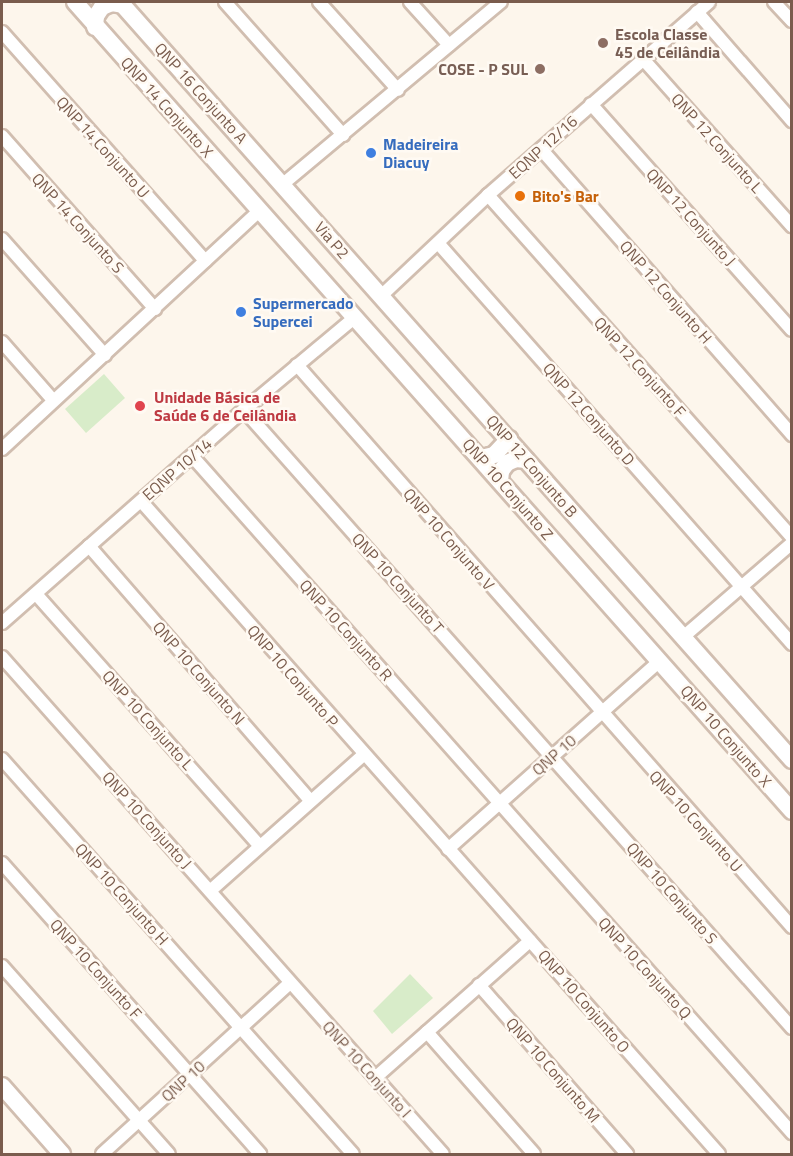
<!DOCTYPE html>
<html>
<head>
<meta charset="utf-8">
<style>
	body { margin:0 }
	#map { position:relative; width:793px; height:1156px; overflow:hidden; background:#fdf6ec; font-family:"Titillium Web",sans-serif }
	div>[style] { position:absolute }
	.green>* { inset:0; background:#d8ecc9 }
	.roads { filter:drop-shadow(2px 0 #d1beb0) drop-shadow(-2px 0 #d1beb0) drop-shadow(0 2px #d1beb0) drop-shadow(0 -2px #d1beb0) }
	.street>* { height:12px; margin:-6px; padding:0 6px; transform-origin:6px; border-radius:6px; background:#fff }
	.secondary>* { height:16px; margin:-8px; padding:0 8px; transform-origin:8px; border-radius:8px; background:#fff }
	.dots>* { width:16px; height:16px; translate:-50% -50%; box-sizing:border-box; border:3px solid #fffaf3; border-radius:50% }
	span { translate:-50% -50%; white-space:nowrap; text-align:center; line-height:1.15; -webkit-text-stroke:5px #fffaf3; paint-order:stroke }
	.education-label { font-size:16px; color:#785e54; font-weight:700 }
	.left { translate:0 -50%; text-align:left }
	.right { translate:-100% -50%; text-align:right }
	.street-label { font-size:16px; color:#7a5c4d }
	.shop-label { font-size:16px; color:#366cbe; font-weight:700 }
	.food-label { font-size:16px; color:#c56008; font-weight:700 }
	.health-label { font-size:16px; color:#be3a42; font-weight:700 }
	.frame { position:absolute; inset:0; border:3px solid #7a5c4d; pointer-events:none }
</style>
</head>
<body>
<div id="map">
	<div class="green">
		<div style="clip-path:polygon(104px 374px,125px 398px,86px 433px,65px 409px)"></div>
		<div style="clip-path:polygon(410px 974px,433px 998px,392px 1034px,373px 1011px)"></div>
	</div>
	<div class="roads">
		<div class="street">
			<div style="left:225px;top:2px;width:178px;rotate:48.4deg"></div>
			<div style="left:319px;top:2px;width:118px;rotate:48.1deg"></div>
			<div style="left:410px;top:2px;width:58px;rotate:47.8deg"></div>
			<div style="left:774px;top:2px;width:26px;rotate:47deg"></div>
			<div style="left:697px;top:12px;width:145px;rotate:48.9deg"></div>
			<div style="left:2px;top:32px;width:306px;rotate:48.4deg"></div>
			<div style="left:643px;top:59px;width:224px;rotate:48.3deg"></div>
			<div style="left:591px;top:104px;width:302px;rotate:48.4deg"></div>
			<div style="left:2px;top:136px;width:231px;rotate:48.5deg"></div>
			<div style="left:541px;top:149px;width:381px;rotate:48.7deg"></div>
			<div style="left:283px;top:184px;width:284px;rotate:-39.9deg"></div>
			<div style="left:488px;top:195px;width:458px;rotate:48.4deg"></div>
			<div style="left:2px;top:239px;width:155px;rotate:48.4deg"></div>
			<div style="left:438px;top:243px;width:535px;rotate:48.56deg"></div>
			<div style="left:381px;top:296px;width:147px;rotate:-43.3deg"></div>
			<div style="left:488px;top:195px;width:293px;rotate:-41.1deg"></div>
			<div style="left:2px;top:342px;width:77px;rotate:48.7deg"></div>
			<div style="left:297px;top:365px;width:749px;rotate:48.63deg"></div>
			<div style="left:244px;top:410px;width:826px;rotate:48.44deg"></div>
			<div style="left:2px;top:449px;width:352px;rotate:-42.8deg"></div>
			<div style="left:192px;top:456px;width:905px;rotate:48.45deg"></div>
			<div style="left:141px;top:501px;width:872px;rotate:48.49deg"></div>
			<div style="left:89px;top:546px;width:337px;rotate:49deg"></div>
			<div style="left:36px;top:594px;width:337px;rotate:48.4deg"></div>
			<div style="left:2px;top:623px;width:322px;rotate:-41.4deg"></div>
			<div style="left:244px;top:410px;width:143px;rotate:-39.9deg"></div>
			<div style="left:682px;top:638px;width:145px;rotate:-40.8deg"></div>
			<div style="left:2px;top:657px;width:664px;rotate:48.42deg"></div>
			<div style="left:2px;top:759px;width:528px;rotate:48.38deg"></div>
			<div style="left:448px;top:849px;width:283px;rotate:-41.6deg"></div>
			<div style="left:2px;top:863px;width:389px;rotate:48.4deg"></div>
			<div style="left:210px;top:891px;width:205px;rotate:-41.6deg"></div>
			<div style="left:2px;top:966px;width:251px;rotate:48.4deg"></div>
			<div style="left:479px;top:985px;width:225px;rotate:48.8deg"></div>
			<div style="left:427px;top:1032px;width:162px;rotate:48.7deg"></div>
			<div style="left:375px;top:1078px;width:207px;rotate:-41.5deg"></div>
			<div style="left:102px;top:1154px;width:254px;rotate:-42.3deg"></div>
		</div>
		<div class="secondary">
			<div style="left:75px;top:2px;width:1081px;rotate:48.45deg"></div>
			<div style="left:120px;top:2px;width:1013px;rotate:48.44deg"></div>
			<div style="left:95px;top:27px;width:11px;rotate:-85deg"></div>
			<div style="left:96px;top:16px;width:11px;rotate:-56deg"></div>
			<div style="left:102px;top:7px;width:11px;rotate:-22deg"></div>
			<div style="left:112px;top:3px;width:11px;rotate:10deg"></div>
			<div style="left:481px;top:458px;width:13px;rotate:-13deg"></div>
			<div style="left:494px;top:455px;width:22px;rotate:-47deg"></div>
			<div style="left:500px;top:481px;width:10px;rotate:-84deg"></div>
			<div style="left:501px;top:471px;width:10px;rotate:-53deg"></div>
			<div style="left:507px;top:463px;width:10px;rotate:-24deg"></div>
			<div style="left:516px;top:459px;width:10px;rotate:6deg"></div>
			<div style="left:2px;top:1086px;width:91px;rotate:48.6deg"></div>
		</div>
	</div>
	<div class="dots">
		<div style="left:603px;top:43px;background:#8d6e63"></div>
		<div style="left:540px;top:69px;background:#8d6e63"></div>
		<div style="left:371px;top:153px;background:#3f7fe0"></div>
		<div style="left:520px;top:196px;background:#e8710a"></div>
		<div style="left:241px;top:312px;background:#3f7fe0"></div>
		<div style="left:140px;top:406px;background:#e0444e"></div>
	</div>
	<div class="education-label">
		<span class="left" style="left:615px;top:43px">Escola Classe<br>45 de Ceilândia</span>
		<span class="right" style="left:528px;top:69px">COSE - P SUL</span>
	</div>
	<div class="street-label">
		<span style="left:201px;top:93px;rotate:48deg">QNP 16 Conjunto A</span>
		<span style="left:167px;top:107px;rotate:48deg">QNP 14 Conjunto X</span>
		<span style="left:717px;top:143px;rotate:48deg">QNP 12 Conjunto L</span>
		<span style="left:103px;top:147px;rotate:48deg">QNP 14 Conjunto U</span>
		<span style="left:543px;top:147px;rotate:-42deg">EQNP 12/16</span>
		<span style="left:691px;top:217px;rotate:48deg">QNP 12 Conjunto J</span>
		<span style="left:78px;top:223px;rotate:48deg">QNP 14 Conjunto S</span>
		<span style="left:332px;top:240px;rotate:49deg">Via P2</span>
		<span style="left:666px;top:292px;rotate:49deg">QNP 12 Conjunto H</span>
		<span style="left:640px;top:367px;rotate:48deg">QNP 12 Conjunto F</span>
		<span style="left:589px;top:414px;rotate:49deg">QNP 12 Conjunto D</span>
		<span style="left:532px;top:466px;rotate:49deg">QNP 12 Conjunto B</span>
		<span style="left:177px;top:469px;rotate:-41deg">EQNP 10/14</span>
		<span style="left:508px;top:489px;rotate:49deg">QNP 10 Conjunto Z</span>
		<span style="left:449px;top:539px;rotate:49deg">QNP 10 Conjunto V</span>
		<span style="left:398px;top:583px;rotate:48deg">QNP 10 Conjunto T</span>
		<span style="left:346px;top:630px;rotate:48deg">QNP 10 Conjunto R</span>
		<span style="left:199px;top:673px;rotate:49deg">QNP 10 Conjunto N</span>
		<span style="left:293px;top:676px;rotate:49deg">QNP 10 Conjunto P</span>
		<span style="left:148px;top:720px;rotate:48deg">QNP 10 Conjunto L</span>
		<span style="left:726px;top:736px;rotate:49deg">QNP 10 Conjunto X</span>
		<span style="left:554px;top:755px;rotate:-41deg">QNP 10</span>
		<span style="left:147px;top:820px;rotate:48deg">QNP 10 Conjunto J</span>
		<span style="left:696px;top:821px;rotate:48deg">QNP 10 Conjunto U</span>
		<span style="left:672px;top:893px;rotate:49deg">QNP 10 Conjunto S</span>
		<span style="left:122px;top:894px;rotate:48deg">QNP 10 Conjunto H</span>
		<span style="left:645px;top:968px;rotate:48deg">QNP 10 Conjunto Q</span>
		<span style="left:96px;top:969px;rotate:48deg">QNP 10 Conjunto F</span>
		<span style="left:584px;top:1001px;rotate:49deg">QNP 10 Conjunto O</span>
		<span style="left:367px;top:1069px;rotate:48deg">QNP 10 Conjunto I</span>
		<span style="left:553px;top:1070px;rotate:49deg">QNP 10 Conjunto M</span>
		<span style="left:183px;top:1081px;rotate:-42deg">QNP 10</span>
	</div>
	<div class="shop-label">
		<span class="left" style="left:383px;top:153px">Madeireira<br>Diacuy</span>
		<span class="left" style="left:253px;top:312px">Supermercado<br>Supercei</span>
	</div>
	<div class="food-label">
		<span class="left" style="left:532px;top:196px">Bito's Bar</span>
	</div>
	<div class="health-label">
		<span class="left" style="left:154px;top:406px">Unidade Básica de<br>Saúde 6 de Ceilândia</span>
	</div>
	<div class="frame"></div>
</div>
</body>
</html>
